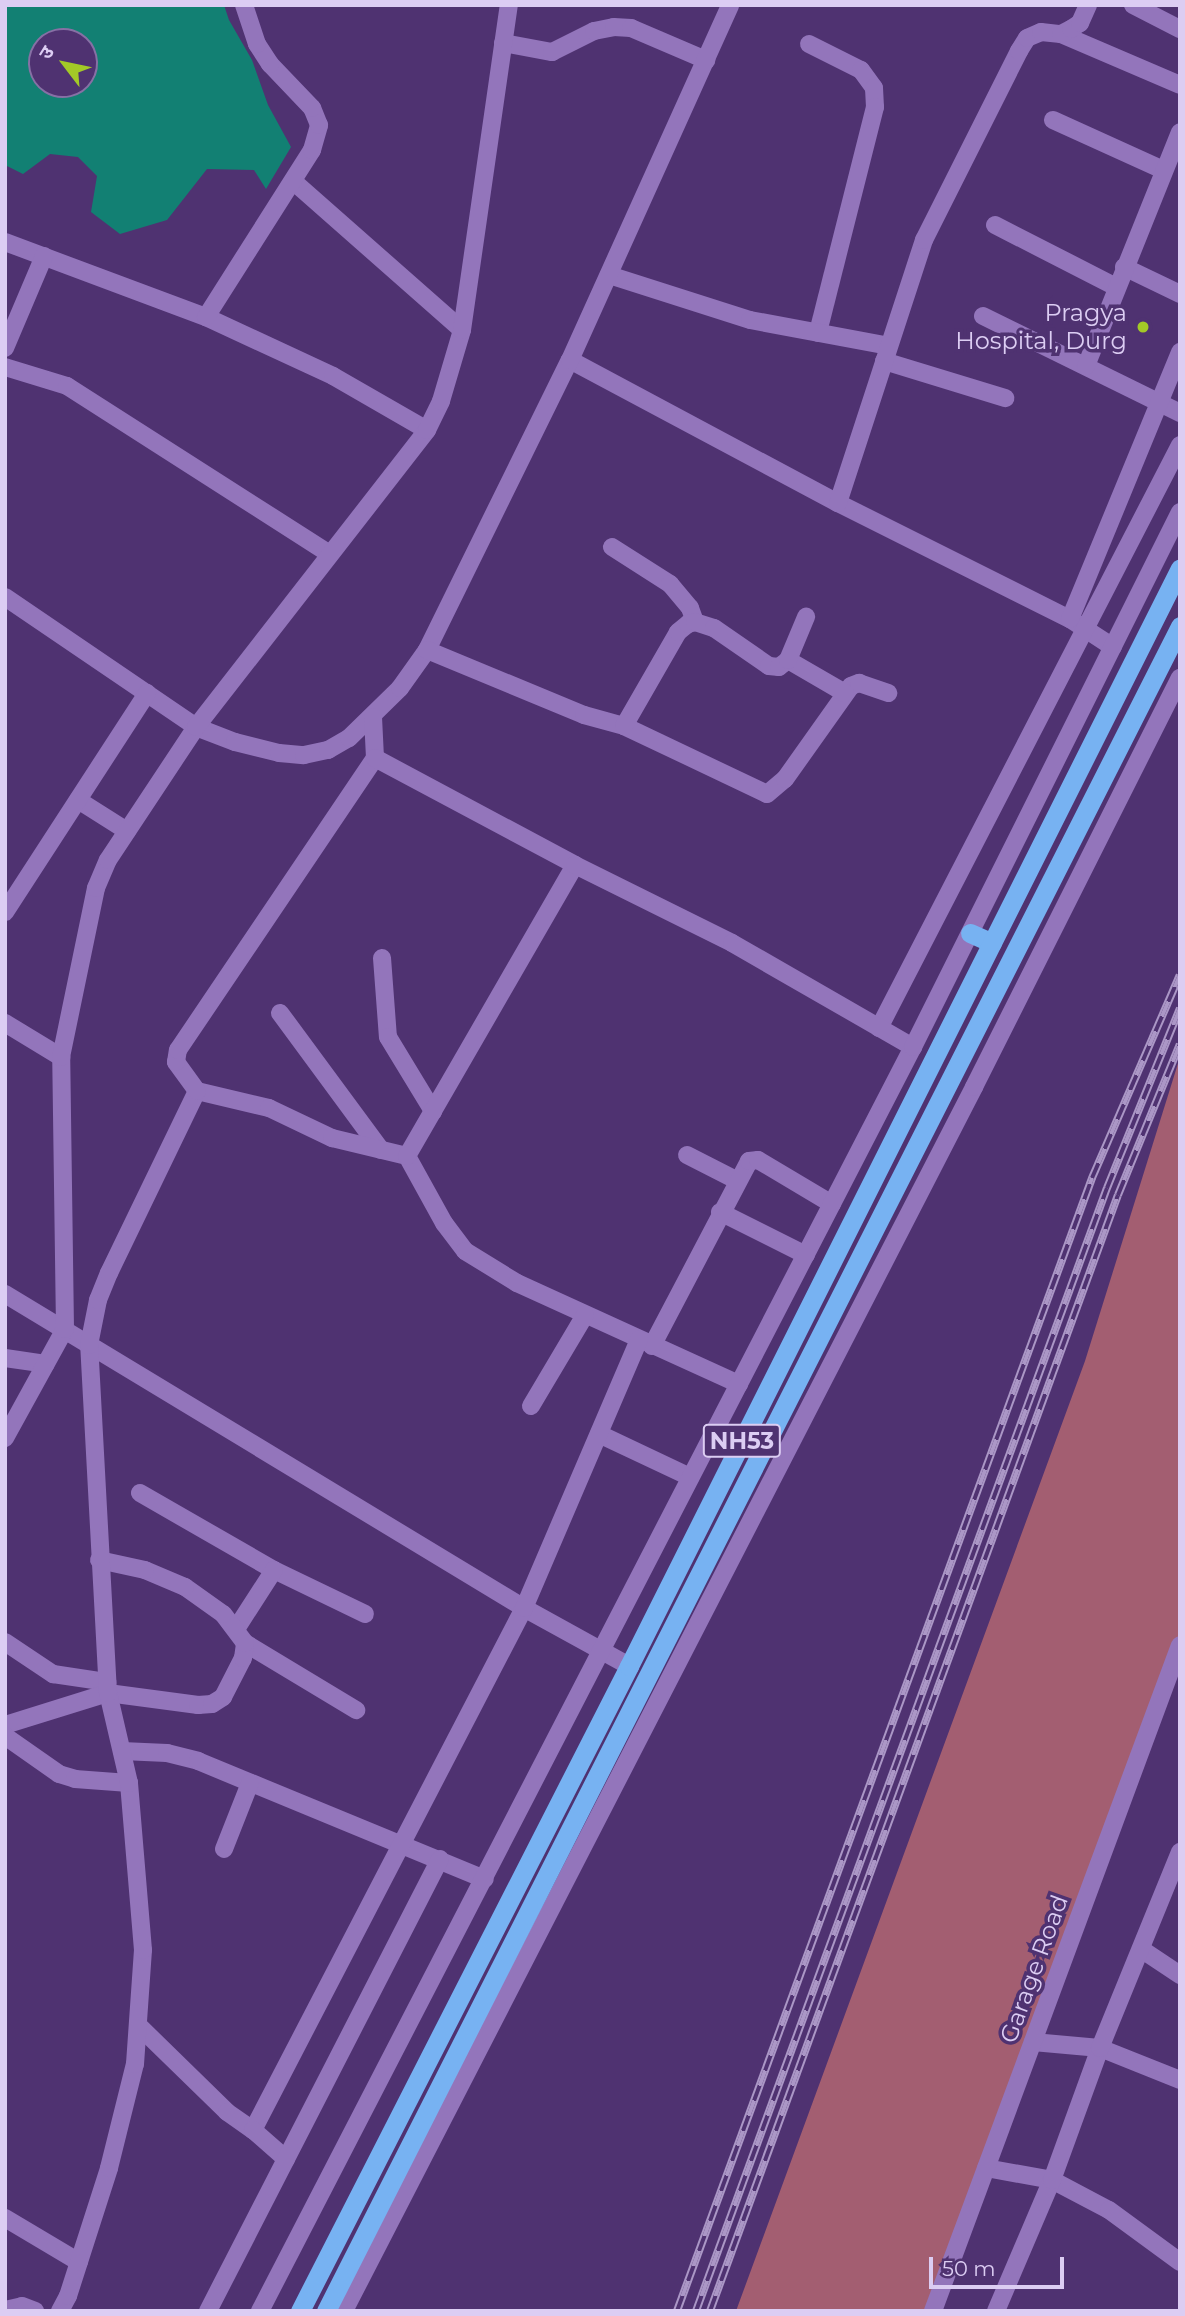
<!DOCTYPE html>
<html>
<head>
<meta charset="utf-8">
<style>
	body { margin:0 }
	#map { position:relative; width:1185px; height:2316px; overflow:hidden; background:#4f3271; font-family:Montserrat,"Noto Sans Devanagari",sans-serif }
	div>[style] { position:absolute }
	.forest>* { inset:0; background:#a35e71 }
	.water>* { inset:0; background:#128073 }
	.minor>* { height:18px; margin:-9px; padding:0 9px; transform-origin:9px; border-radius:9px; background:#9375bb }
	.tertiary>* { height:18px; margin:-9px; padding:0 9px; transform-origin:9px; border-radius:9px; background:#9375bb }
	.trunk>* { height:19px; margin:-9.5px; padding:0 9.5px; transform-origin:9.5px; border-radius:9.5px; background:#77b2f2 }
	.rail>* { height:8px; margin-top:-4px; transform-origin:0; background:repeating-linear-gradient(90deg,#4f3271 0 16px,#ab97c6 0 32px); box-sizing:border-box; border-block:2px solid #ab97c6 }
	.dots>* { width:19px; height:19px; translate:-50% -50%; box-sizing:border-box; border:4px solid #4f3271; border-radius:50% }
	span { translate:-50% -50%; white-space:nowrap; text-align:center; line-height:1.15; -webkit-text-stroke:7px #4f3271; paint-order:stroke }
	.shield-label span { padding:2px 5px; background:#4f3271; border:2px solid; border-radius:5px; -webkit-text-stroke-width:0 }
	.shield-label { font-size:23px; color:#dccdf3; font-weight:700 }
	.poi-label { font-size:24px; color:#dccdf3 }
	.right { translate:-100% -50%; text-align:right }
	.street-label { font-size:24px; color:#dccdf3 }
	.frame { position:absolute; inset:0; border:7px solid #dccdf3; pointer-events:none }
	.north { position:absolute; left:28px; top:28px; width:70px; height:70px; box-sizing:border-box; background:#4f3271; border:2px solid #8770a5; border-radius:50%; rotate:302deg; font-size:19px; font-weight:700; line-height:28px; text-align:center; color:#dccdf3 }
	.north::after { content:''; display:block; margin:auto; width:24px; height:32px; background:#a3c927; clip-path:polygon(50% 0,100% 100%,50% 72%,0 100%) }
	.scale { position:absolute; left:929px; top:2257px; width:135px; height:32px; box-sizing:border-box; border:4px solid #dccdf3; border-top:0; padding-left:9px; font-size:21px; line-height:24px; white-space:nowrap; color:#dccdf3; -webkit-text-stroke:5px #4f3271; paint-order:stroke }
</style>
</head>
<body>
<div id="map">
	<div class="forest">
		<div style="clip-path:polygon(1180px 1057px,1180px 1645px,933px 2311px,736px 2311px,1085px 1361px)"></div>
	</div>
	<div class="water">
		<div style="clip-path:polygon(evenodd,5px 5px,224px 5px,229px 20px,252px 60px,268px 105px,291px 147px,266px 189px,254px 170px,207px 169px,167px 220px,120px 234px,91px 212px,97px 176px,78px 157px,50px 154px,23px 174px,5px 165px,5px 5px,42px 42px,84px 42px,84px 84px,42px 84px,42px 42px)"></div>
	</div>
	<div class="minor">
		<div style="left:1133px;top:5px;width:53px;rotate:27.1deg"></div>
		<div style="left:1061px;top:34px;width:129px;rotate:23.2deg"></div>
		<div style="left:503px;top:43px;width:50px;rotate:10.4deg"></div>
		<div style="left:552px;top:52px;width:47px;rotate:-26.6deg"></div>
		<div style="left:594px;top:31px;width:20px;rotate:-11deg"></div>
		<div style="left:614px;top:27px;width:17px;rotate:3deg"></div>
		<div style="left:631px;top:28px;width:82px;rotate:23.1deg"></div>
		<div style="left:809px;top:44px;width:58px;rotate:26.6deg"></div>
		<div style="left:861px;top:70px;width:22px;rotate:54deg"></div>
		<div style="left:874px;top:88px;width:19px;rotate:87deg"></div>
		<div style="left:875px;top:107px;width:233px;rotate:104.2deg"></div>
		<div style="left:1053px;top:120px;width:121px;rotate:24.4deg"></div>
		<div style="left:293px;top:181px;width:225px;rotate:41.4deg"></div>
		<div style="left:995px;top:225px;width:136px;rotate:27.1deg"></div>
		<div style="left:5px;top:242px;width:215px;rotate:20.5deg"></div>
		<div style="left:206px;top:317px;width:140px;rotate:24.9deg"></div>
		<div style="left:333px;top:376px;width:108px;rotate:29.9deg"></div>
		<div style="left:1124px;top:267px;width:62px;rotate:25.7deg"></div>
		<div style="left:609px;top:275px;width:148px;rotate:17.7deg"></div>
		<div style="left:750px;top:320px;width:141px;rotate:10.6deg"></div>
		<div style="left:983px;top:316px;width:220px;rotate:26.2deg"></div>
		<div style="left:206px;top:317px;width:198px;rotate:-57.6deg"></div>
		<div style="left:312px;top:150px;width:26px;rotate:-74deg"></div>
		<div style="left:319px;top:125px;width:18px;rotate:-112deg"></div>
		<div style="left:312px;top:108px;width:61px;rotate:-133.7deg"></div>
		<div style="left:270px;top:64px;width:24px;rotate:-123deg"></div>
		<div style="left:257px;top:44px;width:41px;rotate:-108.4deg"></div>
		<div style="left:5px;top:348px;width:100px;rotate:-67deg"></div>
		<div style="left:570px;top:360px;width:304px;rotate:28.1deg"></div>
		<div style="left:838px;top:503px;width:259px;rotate:26.6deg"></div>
		<div style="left:1070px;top:619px;width:51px;rotate:33.1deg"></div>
		<div style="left:884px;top:361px;width:127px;rotate:17deg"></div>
		<div style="left:1086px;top:366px;width:252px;rotate:-68.1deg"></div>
		<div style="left:5px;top:367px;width:65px;rotate:17deg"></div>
		<div style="left:67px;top:386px;width:312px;rotate:32.6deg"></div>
		<div style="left:838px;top:503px;width:277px;rotate:-71.9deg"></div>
		<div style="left:924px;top:240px;width:212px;rotate:-63.3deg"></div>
		<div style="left:1019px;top:51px;width:15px;rotate:-58deg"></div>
		<div style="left:1027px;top:38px;width:15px;rotate:-23deg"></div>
		<div style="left:1041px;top:32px;width:20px;rotate:6deg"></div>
		<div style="left:1061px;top:34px;width:11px;rotate:-27deg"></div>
		<div style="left:1071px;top:29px;width:11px;rotate:-34deg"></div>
		<div style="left:1080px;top:23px;width:20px;rotate:-66deg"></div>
		<div style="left:612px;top:547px;width:69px;rotate:32.5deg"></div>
		<div style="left:670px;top:584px;width:31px;rotate:50deg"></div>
		<div style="left:690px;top:608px;width:15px;rotate:70deg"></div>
		<div style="left:5px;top:597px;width:231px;rotate:34.2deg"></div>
		<div style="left:196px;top:727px;width:42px;rotate:21deg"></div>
		<div style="left:235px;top:742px;width:45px;rotate:14deg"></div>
		<div style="left:279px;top:753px;width:25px;rotate:5deg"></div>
		<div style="left:304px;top:755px;width:25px;rotate:-12deg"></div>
		<div style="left:328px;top:750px;width:24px;rotate:-30deg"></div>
		<div style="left:349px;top:738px;width:71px;rotate:-44.4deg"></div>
		<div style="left:400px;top:688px;width:47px;rotate:-54.6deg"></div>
		<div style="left:427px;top:650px;width:323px;rotate:-63.8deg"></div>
		<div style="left:570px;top:360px;width:389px;rotate:-65.7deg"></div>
		<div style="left:1070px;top:619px;width:289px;rotate:-67.6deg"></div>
		<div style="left:427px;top:650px;width:170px;rotate:22.5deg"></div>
		<div style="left:584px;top:715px;width:41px;rotate:15.4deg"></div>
		<div style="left:624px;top:726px;width:158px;rotate:25.4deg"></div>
		<div style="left:767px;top:794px;width:23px;rotate:-40deg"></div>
		<div style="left:785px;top:779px;width:114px;rotate:-54.6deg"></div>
		<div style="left:851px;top:686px;width:9px;rotate:-21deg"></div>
		<div style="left:859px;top:683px;width:31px;rotate:19deg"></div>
		<div style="left:788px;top:660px;width:66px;rotate:30.1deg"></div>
		<div style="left:373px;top:717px;width:41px;rotate:87.2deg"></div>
		<div style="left:624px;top:726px;width:108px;rotate:-60.1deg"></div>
		<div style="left:678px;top:632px;width:13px;rotate:-39deg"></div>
		<div style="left:688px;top:624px;width:7px;rotate:-16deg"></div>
		<div style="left:695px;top:622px;width:20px;rotate:18deg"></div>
		<div style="left:714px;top:628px;width:67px;rotate:34.6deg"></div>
		<div style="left:769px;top:666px;width:10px;rotate:6deg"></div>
		<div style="left:779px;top:667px;width:11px;rotate:-38deg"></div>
		<div style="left:788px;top:660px;width:47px;rotate:-67.3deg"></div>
		<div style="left:78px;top:800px;width:58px;rotate:32.3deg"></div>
		<div style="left:5px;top:912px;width:261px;rotate:-57deg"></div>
		<div style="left:382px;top:958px;width:79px;rotate:85.7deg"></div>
		<div style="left:388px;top:1037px;width:87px;rotate:58.7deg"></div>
		<div style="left:280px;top:1013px;width:170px;rotate:53.6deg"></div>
		<div style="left:5px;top:1023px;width:66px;rotate:31.3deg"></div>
		<div style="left:879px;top:1028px;width:656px;rotate:-62.69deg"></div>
		<div style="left:197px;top:1091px;width:74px;rotate:13.3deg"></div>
		<div style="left:269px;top:1108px;width:70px;rotate:25.5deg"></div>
		<div style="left:332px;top:1138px;width:77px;rotate:13.5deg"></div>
		<div style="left:407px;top:1156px;width:77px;rotate:61.1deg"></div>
		<div style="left:444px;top:1223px;width:35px;rotate:53deg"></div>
		<div style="left:465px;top:1251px;width:61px;rotate:31.6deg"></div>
		<div style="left:517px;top:1283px;width:244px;rotate:24.5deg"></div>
		<div style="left:687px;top:1155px;width:55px;rotate:27deg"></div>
		<div style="left:407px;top:1156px;width:336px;rotate:-60deg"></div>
		<div style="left:720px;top:1212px;width:96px;rotate:26.6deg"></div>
		<div style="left:5px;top:1294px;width:607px;rotate:31.17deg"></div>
		<div style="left:524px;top:1608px;width:120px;rotate:28.9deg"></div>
		<div style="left:652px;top:1346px;width:209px;rotate:-62.3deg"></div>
		<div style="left:749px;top:1161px;width:9px;rotate:-6deg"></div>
		<div style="left:758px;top:1160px;width:86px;rotate:30.7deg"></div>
		<div style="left:5px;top:1358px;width:41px;rotate:8.3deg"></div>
		<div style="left:531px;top:1406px;width:106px;rotate:-59.3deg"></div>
		<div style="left:599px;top:1434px;width:101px;rotate:25.3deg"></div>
		<div style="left:5px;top:1438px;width:124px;rotate:-61.2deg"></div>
		<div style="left:65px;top:1329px;width:272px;rotate:-90.8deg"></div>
		<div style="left:61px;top:1057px;width:173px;rotate:-78.3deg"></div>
		<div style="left:96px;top:888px;width:30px;rotate:-67deg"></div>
		<div style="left:108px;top:860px;width:159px;rotate:-56.5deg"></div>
		<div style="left:196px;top:727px;width:376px;rotate:-52.1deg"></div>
		<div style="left:427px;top:430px;width:32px;rotate:-64deg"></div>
		<div style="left:441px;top:401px;width:74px;rotate:-73.5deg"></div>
		<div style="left:462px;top:330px;width:328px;rotate:-81.8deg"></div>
		<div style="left:140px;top:1493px;width:155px;rotate:29.9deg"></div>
		<div style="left:274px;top:1570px;width:101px;rotate:25.8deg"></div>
		<div style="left:236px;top:1629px;width:70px;rotate:-57.2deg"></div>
		<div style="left:5px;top:1642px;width:58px;rotate:33.7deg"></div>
		<div style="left:53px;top:1674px;width:55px;rotate:8.4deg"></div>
		<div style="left:245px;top:1643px;width:130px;rotate:31.1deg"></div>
		<div style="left:5px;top:1725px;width:108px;rotate:-17.3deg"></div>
		<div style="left:108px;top:1693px;width:91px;rotate:7.6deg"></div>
		<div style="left:198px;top:1705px;width:14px;rotate:-4deg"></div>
		<div style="left:212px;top:1704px;width:13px;rotate:-32deg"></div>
		<div style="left:223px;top:1697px;width:44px;rotate:-62.9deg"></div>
		<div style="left:243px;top:1658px;width:15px;rotate:-82deg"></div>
		<div style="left:245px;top:1643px;width:36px;rotate:-127deg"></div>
		<div style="left:223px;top:1614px;width:47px;rotate:-144.6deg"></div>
		<div style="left:185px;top:1587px;width:43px;rotate:-157deg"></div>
		<div style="left:145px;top:1570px;width:47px;rotate:-167.7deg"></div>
		<div style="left:5px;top:1736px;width:66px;rotate:35.1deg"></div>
		<div style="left:59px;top:1774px;width:17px;rotate:17deg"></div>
		<div style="left:75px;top:1779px;width:54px;rotate:4.2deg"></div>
		<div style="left:122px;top:1751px;width:45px;rotate:2.5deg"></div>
		<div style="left:167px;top:1753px;width:32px;rotate:14deg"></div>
		<div style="left:198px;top:1761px;width:310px;rotate:22.4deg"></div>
		<div style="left:224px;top:1849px;width:71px;rotate:-68.5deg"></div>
		<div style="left:1141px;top:1949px;width:47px;rotate:33.7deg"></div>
		<div style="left:139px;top:2026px;width:123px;rotate:44.3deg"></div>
		<div style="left:227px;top:2112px;width:32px;rotate:35deg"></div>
		<div style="left:253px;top:2130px;width:588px;rotate:-62.56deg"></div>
		<div style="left:524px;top:1608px;width:292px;rotate:-66.8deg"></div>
		<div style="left:1033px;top:2042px;width:67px;rotate:5.1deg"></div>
		<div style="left:1100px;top:2048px;width:86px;rotate:21.8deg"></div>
		<div style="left:253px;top:2130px;width:44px;rotate:41.3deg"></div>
		<div style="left:986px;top:2168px;width:67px;rotate:10.3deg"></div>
		<div style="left:1052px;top:2180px;width:64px;rotate:27.8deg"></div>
		<div style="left:1109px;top:2210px;width:88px;rotate:36.2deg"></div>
		<div style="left:5px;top:2218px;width:86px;rotate:30.7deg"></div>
		<div style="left:5px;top:2310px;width:17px;rotate:-13deg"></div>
		<div style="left:22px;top:2306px;width:14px;rotate:21deg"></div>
		<div style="left:60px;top:2311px;width:17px;rotate:-62deg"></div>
		<div style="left:68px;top:2296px;width:134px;rotate:-72.2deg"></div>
		<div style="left:109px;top:2168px;width:107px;rotate:-76deg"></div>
		<div style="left:135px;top:2064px;width:114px;rotate:-86deg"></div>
		<div style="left:143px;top:1950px;width:168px;rotate:-94.8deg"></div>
		<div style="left:129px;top:1783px;width:92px;rotate:-103.1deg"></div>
		<div style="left:108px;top:1693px;width:349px;rotate:-93.1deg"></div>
		<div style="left:89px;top:1345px;width:46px;rotate:-78.7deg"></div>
		<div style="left:98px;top:1300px;width:29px;rotate:-68deg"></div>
		<div style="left:109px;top:1273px;width:202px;rotate:-64.2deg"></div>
		<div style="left:197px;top:1091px;width:36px;rotate:-126deg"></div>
		<div style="left:176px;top:1062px;width:12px;rotate:-81deg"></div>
		<div style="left:178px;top:1050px;width:352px;rotate:-56deg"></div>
		<div style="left:375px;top:758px;width:227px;rotate:28.1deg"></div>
		<div style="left:575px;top:865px;width:175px;rotate:26.4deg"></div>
		<div style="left:732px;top:943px;width:209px;rotate:29.9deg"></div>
		<div style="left:208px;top:2311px;width:508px;rotate:-62.83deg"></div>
		<div style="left:996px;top:2311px;width:142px;rotate:-66.9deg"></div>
		<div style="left:1052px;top:2180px;width:140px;rotate:-70deg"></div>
		<div style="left:1100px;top:2048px;width:212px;rotate:-67.8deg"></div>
	</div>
	<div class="tertiary">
		<div style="left:260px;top:2311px;width:1423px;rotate:-62.68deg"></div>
		<div style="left:913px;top:1047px;width:598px;rotate:-63.48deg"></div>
		<div style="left:344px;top:2311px;width:1377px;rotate:-62.76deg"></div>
		<div style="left:974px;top:1087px;width:458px;rotate:-63.3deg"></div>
		<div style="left:933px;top:2311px;width:710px;rotate:-69.65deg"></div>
	</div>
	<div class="trunk">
		<div style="left:970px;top:933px;width:24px;rotate:24deg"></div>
		<div style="left:300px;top:2311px;width:724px;rotate:-62.97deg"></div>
		<div style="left:629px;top:1666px;width:1228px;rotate:-63.35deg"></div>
		<div style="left:326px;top:2311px;width:1889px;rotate:-63.12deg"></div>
	</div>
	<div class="rail">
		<div style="left:677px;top:2311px;width:1207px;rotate:-69.88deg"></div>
		<div style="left:1092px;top:1178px;width:221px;rotate:-66.6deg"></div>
		<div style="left:696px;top:2311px;width:1196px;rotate:-69.9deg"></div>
		<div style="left:1107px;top:1188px;width:194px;rotate:-67.9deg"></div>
		<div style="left:710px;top:2311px;width:1188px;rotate:-69.92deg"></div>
		<div style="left:1118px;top:1195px;width:163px;rotate:-67.7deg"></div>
	</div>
	<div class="dots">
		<div style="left:1143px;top:327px;background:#a3c927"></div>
	</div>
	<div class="shield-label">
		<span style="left:742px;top:1441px">NH53</span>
	</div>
	<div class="poi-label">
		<span class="right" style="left:1127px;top:327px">Pragya<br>Hospital, Durg</span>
	</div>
	<div class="street-label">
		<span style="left:1034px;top:1969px;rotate:-70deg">Garage Road</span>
	</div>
	<div class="frame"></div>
	<div class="north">उ</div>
	<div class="scale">50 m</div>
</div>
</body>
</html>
